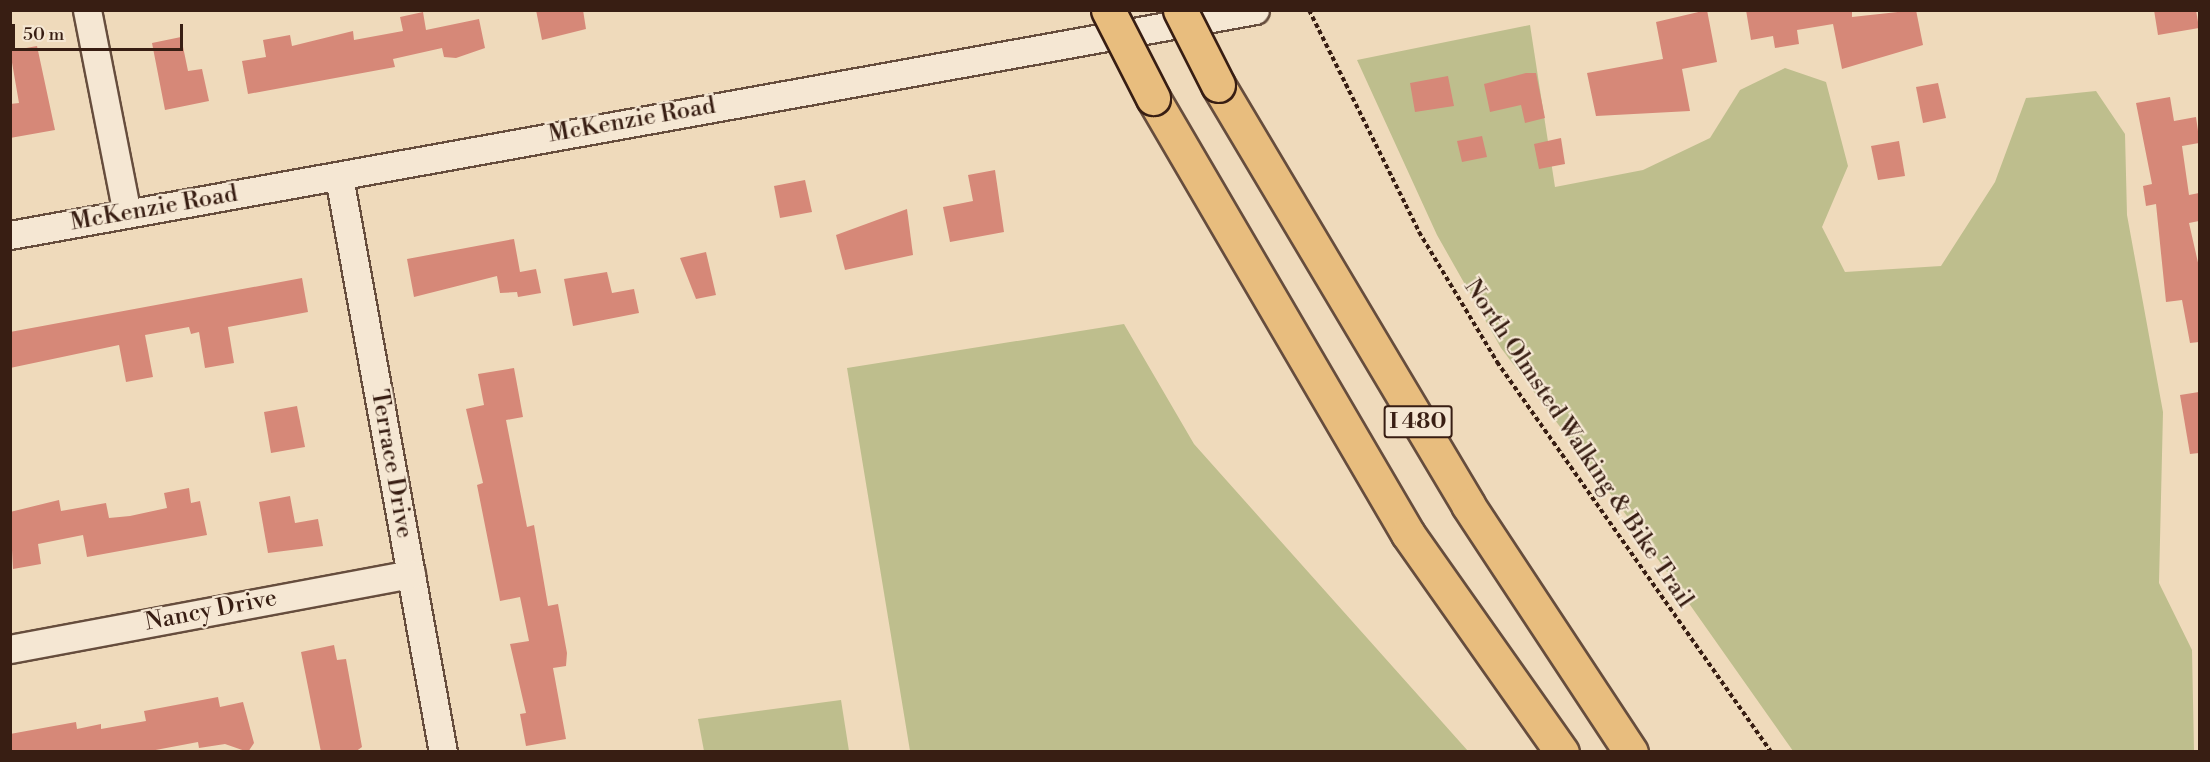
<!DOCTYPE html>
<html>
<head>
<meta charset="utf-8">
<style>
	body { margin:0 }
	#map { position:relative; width:2210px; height:762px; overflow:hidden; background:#efdabb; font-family:"Libre Bodoni",serif }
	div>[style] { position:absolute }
	.green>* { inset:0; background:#bebe8d }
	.building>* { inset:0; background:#d68878 }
	.path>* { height:4px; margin-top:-2px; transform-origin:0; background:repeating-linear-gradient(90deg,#381e13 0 4.5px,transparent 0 7.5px) }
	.roads { filter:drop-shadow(2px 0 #664d3d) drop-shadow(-2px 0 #664d3d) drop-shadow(0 2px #664d3d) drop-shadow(0 -2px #664d3d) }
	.minor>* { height:27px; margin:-13.5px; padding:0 13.5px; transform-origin:13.5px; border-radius:13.5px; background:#f5e7d3 }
	.highway>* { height:33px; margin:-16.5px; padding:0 16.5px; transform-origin:16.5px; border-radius:16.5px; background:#e8bd7e }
	.bridges { filter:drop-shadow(2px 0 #381e13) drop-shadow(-2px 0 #381e13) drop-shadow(0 2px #381e13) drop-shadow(0 -2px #381e13) }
	.highway-bridge>* { height:33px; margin:-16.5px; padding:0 16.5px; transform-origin:16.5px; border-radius:16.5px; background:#e8bd7e }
	span { translate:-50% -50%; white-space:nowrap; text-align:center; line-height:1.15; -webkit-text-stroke:4.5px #f5e7d3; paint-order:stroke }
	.shield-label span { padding:2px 4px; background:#f5e7d3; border:2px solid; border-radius:4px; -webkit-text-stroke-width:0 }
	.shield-label { font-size:22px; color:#381e13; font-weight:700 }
	.street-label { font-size:24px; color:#381e13 }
	.frame { position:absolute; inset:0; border:12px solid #381e13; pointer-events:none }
	.scale { position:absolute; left:12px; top:24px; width:171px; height:27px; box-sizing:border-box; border:3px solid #381e13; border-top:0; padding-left:8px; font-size:18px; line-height:21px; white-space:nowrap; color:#381e13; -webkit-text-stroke:4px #f5e7d3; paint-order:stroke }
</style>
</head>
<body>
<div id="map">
	<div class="green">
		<div style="clip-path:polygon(1530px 25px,1555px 187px,1643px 170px,1710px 138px,1740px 90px,1785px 68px,1826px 82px,1848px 166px,1822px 227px,1845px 272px,1941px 266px,1995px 182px,2026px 98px,2096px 91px,2125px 134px,2127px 215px,2163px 412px,2159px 583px,2192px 650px,2194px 751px,1793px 751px,1633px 524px,1501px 348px,1437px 235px,1357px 60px)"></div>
		<div style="clip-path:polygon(1124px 324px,1194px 444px,1468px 751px,910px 751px,847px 368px)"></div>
		<div style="clip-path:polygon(841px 700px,849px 751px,704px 751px,698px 719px)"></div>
	</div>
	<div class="building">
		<div style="clip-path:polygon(536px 10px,583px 10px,586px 29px,542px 40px)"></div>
		<div style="clip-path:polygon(1707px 10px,1717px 62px,1682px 69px,1690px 111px,1596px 116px,1587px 73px,1663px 59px,1656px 22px)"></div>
		<div style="clip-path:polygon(1746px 10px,1852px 10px,1852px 17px,1916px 10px,1923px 45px,1842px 69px,1833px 24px,1797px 30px,1799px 44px,1775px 48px,1773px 36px,1751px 40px)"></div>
		<div style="clip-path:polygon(2154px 10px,2196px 10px,2199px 28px,2158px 35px)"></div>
		<div style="clip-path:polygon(423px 12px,426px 30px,479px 19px,485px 48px,456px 58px,444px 57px,442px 48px,393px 59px,395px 67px,248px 94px,242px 61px,266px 57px,263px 40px,290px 35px,292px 46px,353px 31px,354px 40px,403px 31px,400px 17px)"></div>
		<div style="clip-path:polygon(181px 37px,188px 71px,202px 69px,209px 101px,165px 110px,152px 43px)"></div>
		<div style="clip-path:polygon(37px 46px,55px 130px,10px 138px,10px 104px,19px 103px,10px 51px)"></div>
		<div style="clip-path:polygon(1526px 73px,1536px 73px,1545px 118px,1525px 123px,1521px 105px,1490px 112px,1484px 84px)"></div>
		<div style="clip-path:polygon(1448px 76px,1454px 106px,1415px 112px,1410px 83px)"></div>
		<div style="clip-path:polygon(1938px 83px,1946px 118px,1923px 123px,1916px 87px)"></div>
		<div style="clip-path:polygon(2170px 97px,2174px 121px,2196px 117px,2199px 138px,2199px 143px,2182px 146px,2189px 195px,2199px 193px,2199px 221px,2189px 223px,2199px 267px,2199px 342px,2190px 343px,2182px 300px,2166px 302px,2156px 204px,2146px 206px,2143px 186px,2152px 184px,2136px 103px)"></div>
		<div style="clip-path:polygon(1482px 136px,1487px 157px,1462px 162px,1457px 141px)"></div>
		<div style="clip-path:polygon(1561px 138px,1565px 164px,1539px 169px,1534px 144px)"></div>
		<div style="clip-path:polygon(1899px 141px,1905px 176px,1878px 180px,1871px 146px)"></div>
		<div style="clip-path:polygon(995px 170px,1004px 232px,950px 242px,943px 207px,973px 201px,968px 175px)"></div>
		<div style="clip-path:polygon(805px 180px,812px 212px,780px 218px,774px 186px)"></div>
		<div style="clip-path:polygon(907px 209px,913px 255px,845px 270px,836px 235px)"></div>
		<div style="clip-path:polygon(514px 239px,520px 272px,536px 269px,541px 293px,518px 297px,517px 292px,500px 293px,497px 276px,414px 297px,407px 259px)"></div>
		<div style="clip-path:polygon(706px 252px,716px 295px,696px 299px,680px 258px)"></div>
		<div style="clip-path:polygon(607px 272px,612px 293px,634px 289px,639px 313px,573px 326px,564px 279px)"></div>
		<div style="clip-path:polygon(302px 278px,308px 312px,228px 327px,234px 363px,205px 368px,199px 332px,191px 334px,189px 327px,145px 335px,153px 377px,126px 382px,119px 345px,10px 368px,10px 332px)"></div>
		<div style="clip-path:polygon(514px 368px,523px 417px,506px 420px,527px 527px,534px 525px,548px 606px,558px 604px,567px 653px,566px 666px,553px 668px,566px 739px,526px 746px,520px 714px,526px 713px,510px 644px,529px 641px,520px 597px,500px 601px,477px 485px,483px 483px,466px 409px,484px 405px,478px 374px)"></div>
		<div style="clip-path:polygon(2199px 392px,2199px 453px,2190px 454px,2180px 395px)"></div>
		<div style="clip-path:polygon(297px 406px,305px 447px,271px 453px,264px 412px)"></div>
		<div style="clip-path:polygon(189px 488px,191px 503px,200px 501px,207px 535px,87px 557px,83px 535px,38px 544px,41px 564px,13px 569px,10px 512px,59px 500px,61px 511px,106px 503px,109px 518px,130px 516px,167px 508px,164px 493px)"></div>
		<div style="clip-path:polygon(290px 496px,295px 523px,318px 519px,323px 546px,268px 553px,259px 502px)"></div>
		<div style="clip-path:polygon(334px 645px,337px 660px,346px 659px,362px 747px,355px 752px,321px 752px,301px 652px)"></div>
		<div style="clip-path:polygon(218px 697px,220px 707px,243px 702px,254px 743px,248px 752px,225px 744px,199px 748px,198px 742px,145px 752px,10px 752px,10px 734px,76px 722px,77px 729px,101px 724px,101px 729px,146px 721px,144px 711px)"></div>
	</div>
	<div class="path">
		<div style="left:1309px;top:10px;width:248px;rotate:63.6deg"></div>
		<div style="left:1419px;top:232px;width:152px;rotate:59deg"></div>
		<div style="left:1497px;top:362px;width:477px;rotate:54.9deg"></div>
	</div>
	<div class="roads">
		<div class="minor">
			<div style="left:87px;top:10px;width:207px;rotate:78.9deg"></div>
			<div style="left:339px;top:177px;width:584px;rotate:79.75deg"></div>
			<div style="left:10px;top:235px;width:1265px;rotate:-10.24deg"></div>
			<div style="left:10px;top:649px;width:408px;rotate:-10.6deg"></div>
		</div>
		<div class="highway">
			<div style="left:1218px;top:85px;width:489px;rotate:59.2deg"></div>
			<div style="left:1468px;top:505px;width:296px;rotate:56.6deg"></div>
			<div style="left:1153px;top:98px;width:505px;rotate:59.68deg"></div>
			<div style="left:1408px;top:534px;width:267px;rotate:54.8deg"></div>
		</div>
	</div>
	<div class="bridges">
		<div class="highway-bridge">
			<div style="left:1108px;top:10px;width:99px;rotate:62.9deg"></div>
			<div style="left:1180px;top:10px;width:84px;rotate:63.1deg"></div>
		</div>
	</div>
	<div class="shield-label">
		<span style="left:1418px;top:422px">I 480</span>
	</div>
	<div class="street-label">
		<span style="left:632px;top:121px;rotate:-10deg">McKenzie Road</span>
		<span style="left:154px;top:209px;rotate:-10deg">McKenzie Road</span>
		<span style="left:1578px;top:444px;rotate:56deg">North Olmsted Walking &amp; Bike Trail</span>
		<span style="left:391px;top:464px;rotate:80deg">Terrace Drive</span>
		<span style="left:211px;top:611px;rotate:-11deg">Nancy Drive</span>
	</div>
	<div class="frame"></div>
	<div class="scale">50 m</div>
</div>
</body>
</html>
